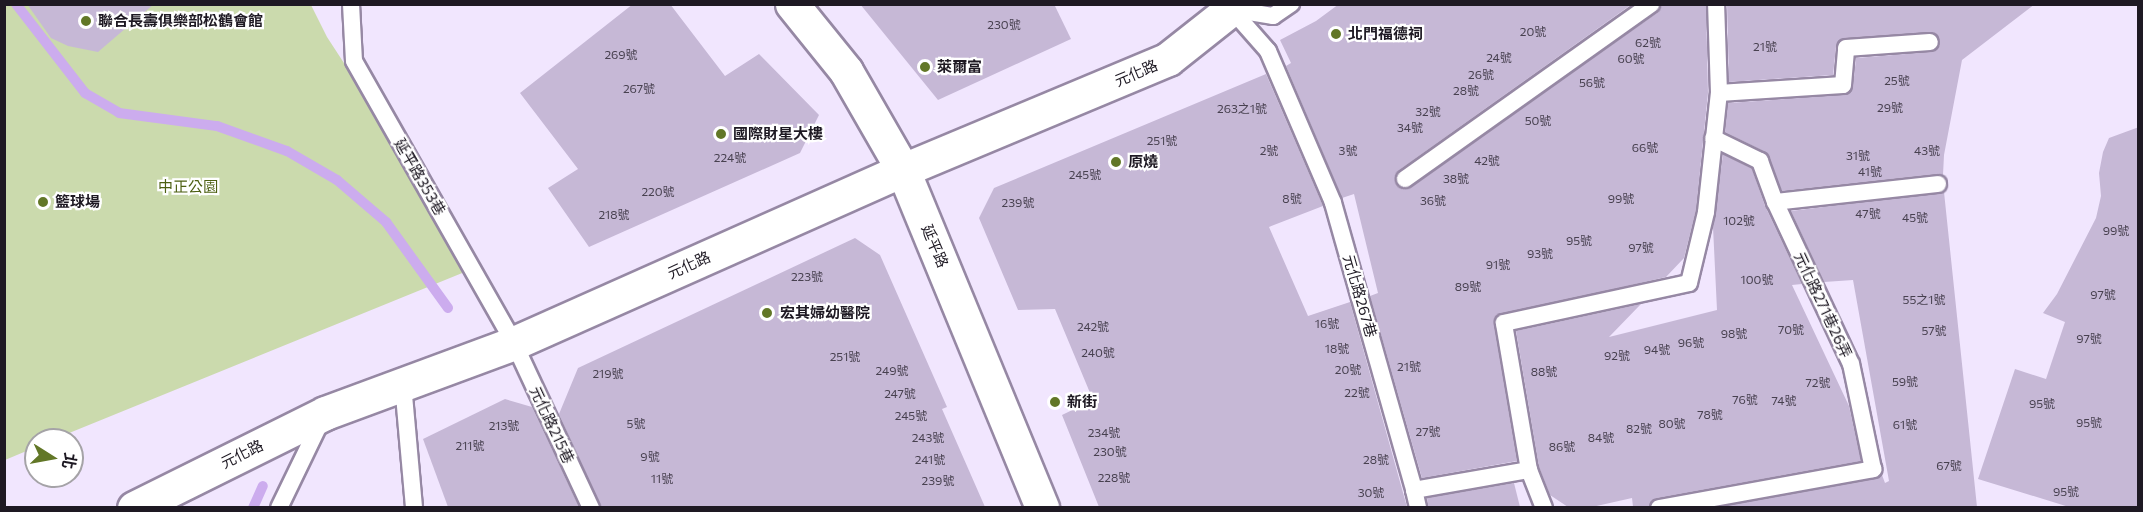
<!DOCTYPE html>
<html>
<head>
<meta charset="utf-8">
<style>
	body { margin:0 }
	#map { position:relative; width:2143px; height:512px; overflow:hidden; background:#f1e6fe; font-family:Commissioner,"Noto Sans TC",sans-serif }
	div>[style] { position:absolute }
	.green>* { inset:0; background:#cbdaad }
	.stream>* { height:10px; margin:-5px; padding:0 5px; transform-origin:5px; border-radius:5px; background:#ccacee }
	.building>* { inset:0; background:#c6b8d6 }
	.roads { filter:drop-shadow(2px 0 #9688a4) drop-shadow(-2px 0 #9688a4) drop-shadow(0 2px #9688a4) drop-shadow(0 -2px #9688a4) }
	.lane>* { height:16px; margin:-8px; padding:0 8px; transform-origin:8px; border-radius:8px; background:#fff }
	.street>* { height:33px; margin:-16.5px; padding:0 16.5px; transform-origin:16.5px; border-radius:16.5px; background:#fff }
	.secondary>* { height:33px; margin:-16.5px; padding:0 16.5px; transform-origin:16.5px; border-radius:16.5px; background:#fff }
	.dots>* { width:16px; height:16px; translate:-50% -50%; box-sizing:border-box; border:3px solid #fff; border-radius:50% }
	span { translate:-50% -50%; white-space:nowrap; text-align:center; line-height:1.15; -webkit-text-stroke:4.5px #fff; paint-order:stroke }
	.number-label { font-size:12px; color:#484150 }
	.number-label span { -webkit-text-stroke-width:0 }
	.poi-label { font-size:15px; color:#1e1923; font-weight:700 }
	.left { translate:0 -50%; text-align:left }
	.street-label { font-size:15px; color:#1e1923 }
	.park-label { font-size:15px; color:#4d6012 }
	.frame { position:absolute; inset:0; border:6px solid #1e1923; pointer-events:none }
	.north { position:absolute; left:24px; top:428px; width:60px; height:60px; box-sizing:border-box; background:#fff; border:2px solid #a5a3a7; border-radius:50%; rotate:101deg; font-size:16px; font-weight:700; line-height:24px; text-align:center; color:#1e1923 }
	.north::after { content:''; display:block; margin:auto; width:21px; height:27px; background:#627727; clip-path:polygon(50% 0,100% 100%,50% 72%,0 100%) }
</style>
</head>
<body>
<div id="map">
	<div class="green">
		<div style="clip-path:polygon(5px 5px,311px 5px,327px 37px,477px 267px,52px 440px,36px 440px,36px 447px,5px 460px)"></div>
	</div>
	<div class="stream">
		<div style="left:16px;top:4px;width:113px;rotate:52.2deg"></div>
		<div style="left:85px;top:93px;width:39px;rotate:30deg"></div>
		<div style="left:119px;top:113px;width:99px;rotate:7.6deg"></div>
		<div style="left:217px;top:126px;width:74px;rotate:19.7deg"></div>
		<div style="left:287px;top:151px;width:58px;rotate:30.1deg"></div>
		<div style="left:337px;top:180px;width:65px;rotate:40.6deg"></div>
		<div style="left:386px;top:222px;width:106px;rotate:54.2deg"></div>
		<div style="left:253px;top:508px;width:24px;rotate:-66deg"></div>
	</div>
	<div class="building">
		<div style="clip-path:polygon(27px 4px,154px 4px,98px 52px,68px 46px,51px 38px)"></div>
		<div style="clip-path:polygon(633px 4px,670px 4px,725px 76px,759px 54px,819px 115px,800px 153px,589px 247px,548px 188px,578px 169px,520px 93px)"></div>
		<div style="clip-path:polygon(860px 4px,1054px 4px,1071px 39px,938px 100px)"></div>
		<div style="clip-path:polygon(1339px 4px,1632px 4px,1399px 170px,1395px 181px,1397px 186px,1405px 189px,1657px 13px,1661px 4px,1706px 4px,1708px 93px,1696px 210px,1684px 258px,1666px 277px,1497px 316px,1494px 325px,1517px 461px,1422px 478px,1370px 296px,1378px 293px,1354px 194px,1342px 198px,1286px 66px,1291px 63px,1280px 40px,1316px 21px)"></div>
		<div style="clip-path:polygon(1727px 4px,2035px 4px,1962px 60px,1944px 155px,1943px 175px,1937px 174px,1782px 191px,1765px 152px,1725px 132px,1728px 103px,1844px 95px,1853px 86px,1856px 58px,1931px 52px,1939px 47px,1940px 41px,1935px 33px,1929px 32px,1845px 38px,1836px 47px,1833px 75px,1729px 82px)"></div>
		<div style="clip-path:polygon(1266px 74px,1323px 206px,1269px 227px,1308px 316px,1350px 302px,1407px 507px,1099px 507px,1062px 415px,1093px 400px,1055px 309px,1018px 310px,979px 218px,994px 188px)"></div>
		<div style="clip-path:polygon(2139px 127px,2139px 507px,2069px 507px,1978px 479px,2015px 369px,2046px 379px,2065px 322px,2043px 313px,2057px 294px,2096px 218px,2101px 196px,2099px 173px,2103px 152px,2109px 138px)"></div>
		<div style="clip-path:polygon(1723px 154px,1752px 169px,1765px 206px,1802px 284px,1792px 285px,1849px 406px,1861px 461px,1657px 498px,1652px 500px,1649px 507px,1633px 507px,1632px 498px,1592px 507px,1568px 507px,1550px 495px,1539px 467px,1516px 331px,1641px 304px,1609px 337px,1717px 310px,1713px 227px)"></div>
		<div style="clip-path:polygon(1944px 192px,1977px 507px,1720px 507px,1875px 479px,1882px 475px,1885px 483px,1889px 481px,1853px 280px,1824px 282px,1791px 211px)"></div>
		<div style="clip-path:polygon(855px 238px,880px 255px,947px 407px,942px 409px,985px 507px,601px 507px,559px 414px,578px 368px)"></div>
		<div style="clip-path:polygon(505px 399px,532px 407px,579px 507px,448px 507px,423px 439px)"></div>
		<div style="clip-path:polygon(1514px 483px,1520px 507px,1428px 507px,1427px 498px)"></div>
	</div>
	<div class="roads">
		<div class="lane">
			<div style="left:351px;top:4px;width:57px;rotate:87deg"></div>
			<div style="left:354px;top:61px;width:324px;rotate:60.4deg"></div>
			<div style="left:514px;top:343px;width:182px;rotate:65deg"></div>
			<div style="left:1231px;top:9px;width:56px;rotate:48.6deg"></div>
			<div style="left:1268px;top:51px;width:165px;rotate:66.8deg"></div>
			<div style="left:1333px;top:203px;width:298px;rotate:74.2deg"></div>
			<div style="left:1414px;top:490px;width:117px;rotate:-9.9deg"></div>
			<div style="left:1231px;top:9px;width:43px;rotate:9.5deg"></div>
			<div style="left:1273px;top:16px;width:22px;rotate:-34deg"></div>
			<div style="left:1719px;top:93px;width:124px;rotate:-3.7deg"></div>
			<div style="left:1843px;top:85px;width:37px;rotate:-85deg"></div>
			<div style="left:1846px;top:48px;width:84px;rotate:-4.1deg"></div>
			<div style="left:1405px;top:179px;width:302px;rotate:-35.4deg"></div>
			<div style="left:1775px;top:202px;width:164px;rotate:-6.3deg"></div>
			<div style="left:403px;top:384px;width:124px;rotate:84.9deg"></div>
			<div style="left:1414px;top:490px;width:18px;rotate:77deg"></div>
			<div style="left:279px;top:508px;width:99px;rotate:-64.2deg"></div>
			<div style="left:1544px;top:508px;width:41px;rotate:-111.5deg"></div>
			<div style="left:1529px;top:470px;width:149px;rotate:-99.7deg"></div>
			<div style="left:1504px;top:323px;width:189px;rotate:-12.2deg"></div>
			<div style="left:1689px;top:283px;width:73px;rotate:-76.5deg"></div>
			<div style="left:1706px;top:212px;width:120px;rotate:-83.8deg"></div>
			<div style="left:1719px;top:93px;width:89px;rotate:-91.9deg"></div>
			<div style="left:1659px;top:508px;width:218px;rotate:-10.3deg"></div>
			<div style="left:1873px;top:469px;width:107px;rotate:-101.8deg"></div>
			<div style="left:1851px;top:364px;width:179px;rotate:-115.1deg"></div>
			<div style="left:1775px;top:202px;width:44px;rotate:-110.1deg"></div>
			<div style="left:1760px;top:161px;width:52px;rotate:-153.9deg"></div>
		</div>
		<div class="street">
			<div style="left:134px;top:508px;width:213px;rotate:-26.4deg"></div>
			<div style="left:325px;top:413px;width:202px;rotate:-20.3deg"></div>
			<div style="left:514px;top:343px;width:426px;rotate:-24deg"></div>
			<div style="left:903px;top:170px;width:287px;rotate:-22.7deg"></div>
			<div style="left:1168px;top:59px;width:80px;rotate:-38.4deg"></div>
			<div style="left:1231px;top:9px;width:5px;rotate:-68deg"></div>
		</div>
		<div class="secondary">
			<div style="left:792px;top:4px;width:86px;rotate:51.1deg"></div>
			<div style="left:846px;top:71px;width:114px;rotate:60.1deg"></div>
			<div style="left:903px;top:170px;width:365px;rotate:67.6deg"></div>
		</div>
	</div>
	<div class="dots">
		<div style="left:86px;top:21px;background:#627727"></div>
		<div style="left:1336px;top:34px;background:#627727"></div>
		<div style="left:925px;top:67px;background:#627727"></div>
		<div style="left:721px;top:134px;background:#627727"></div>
		<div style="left:1116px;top:162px;background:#627727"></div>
		<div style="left:43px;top:202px;background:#627727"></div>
		<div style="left:767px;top:313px;background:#627727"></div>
		<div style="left:1055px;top:402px;background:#627727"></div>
	</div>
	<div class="number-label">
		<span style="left:1004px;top:25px">230號</span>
		<span style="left:1533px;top:32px">20號</span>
		<span style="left:1648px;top:43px">62號</span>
		<span style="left:1765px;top:47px">21號</span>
		<span style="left:621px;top:55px">269號</span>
		<span style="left:1499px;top:58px">24號</span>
		<span style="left:1631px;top:59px">60號</span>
		<span style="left:1481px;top:75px">26號</span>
		<span style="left:1897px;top:81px">25號</span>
		<span style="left:1592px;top:83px">56號</span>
		<span style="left:639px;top:89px">267號</span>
		<span style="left:1466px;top:91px">28號</span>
		<span style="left:1890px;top:108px">29號</span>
		<span style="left:1242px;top:109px">263之1號</span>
		<span style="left:1428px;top:112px">32號</span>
		<span style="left:1538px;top:121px">50號</span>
		<span style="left:1410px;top:128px">34號</span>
		<span style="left:1162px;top:141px">251號</span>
		<span style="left:1645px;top:148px">66號</span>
		<span style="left:1269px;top:151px">2號</span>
		<span style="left:1348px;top:151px">3號</span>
		<span style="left:1927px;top:151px">43號</span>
		<span style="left:1858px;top:156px">31號</span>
		<span style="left:730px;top:158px">224號</span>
		<span style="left:1487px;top:161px">42號</span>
		<span style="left:1870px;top:172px">41號</span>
		<span style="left:1085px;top:175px">245號</span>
		<span style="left:1456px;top:179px">38號</span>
		<span style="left:658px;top:192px">220號</span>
		<span style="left:1292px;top:199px">8號</span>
		<span style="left:1621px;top:199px">99號</span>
		<span style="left:1433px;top:201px">36號</span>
		<span style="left:1018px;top:203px">239號</span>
		<span style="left:1868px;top:214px">47號</span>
		<span style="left:614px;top:215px">218號</span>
		<span style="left:1915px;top:218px">45號</span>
		<span style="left:1739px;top:221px">102號</span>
		<span style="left:2116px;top:231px">99號</span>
		<span style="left:1579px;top:241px">95號</span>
		<span style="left:1641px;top:248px">97號</span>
		<span style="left:1540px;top:254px">93號</span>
		<span style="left:1498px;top:265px">91號</span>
		<span style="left:807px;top:277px">223號</span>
		<span style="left:1757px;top:280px">100號</span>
		<span style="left:1468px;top:287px">89號</span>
		<span style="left:2103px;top:295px">97號</span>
		<span style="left:1924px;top:300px">55之1號</span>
		<span style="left:1327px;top:324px">16號</span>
		<span style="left:1093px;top:327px">242號</span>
		<span style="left:1791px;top:330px">70號</span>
		<span style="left:1934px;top:331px">57號</span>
		<span style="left:1734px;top:334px">98號</span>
		<span style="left:2089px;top:339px">97號</span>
		<span style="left:1691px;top:343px">96號</span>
		<span style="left:1337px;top:349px">18號</span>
		<span style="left:1657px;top:350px">94號</span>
		<span style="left:1098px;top:353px">240號</span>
		<span style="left:1617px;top:356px">92號</span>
		<span style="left:845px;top:357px">251號</span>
		<span style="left:1409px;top:367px">21號</span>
		<span style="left:1348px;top:370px">20號</span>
		<span style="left:892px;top:371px">249號</span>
		<span style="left:1544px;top:372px">88號</span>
		<span style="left:608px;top:374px">219號</span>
		<span style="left:1905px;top:382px">59號</span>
		<span style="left:1818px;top:383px">72號</span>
		<span style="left:1357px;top:393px">22號</span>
		<span style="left:900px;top:394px">247號</span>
		<span style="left:1745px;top:400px">76號</span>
		<span style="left:1784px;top:401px">74號</span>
		<span style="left:2042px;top:404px">95號</span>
		<span style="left:1710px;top:415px">78號</span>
		<span style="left:911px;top:416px">245號</span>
		<span style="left:2089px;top:423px">95號</span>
		<span style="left:636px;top:424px">5號</span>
		<span style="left:1672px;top:424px">80號</span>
		<span style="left:1905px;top:425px">61號</span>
		<span style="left:504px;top:426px">213號</span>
		<span style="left:1639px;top:429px">82號</span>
		<span style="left:1428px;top:432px">27號</span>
		<span style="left:1104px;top:433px">234號</span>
		<span style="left:928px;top:438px">243號</span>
		<span style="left:1601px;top:438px">84號</span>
		<span style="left:470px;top:446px">211號</span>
		<span style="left:1562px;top:447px">86號</span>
		<span style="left:1110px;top:452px">230號</span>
		<span style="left:650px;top:457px">9號</span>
		<span style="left:930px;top:460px">241號</span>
		<span style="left:1376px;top:460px">28號</span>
		<span style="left:1949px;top:466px">67號</span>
		<span style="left:1114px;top:478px">228號</span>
		<span style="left:662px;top:479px">11號</span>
		<span style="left:938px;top:481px">239號</span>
		<span style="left:2066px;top:492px">95號</span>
		<span style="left:1371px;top:493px">30號</span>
	</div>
	<div class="poi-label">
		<span class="left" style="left:98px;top:21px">聯合長壽俱樂部松鶴會館</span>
		<span class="left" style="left:1348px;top:34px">北門福德祠</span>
		<span class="left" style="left:937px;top:67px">萊爾富</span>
		<span class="left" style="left:733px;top:134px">國際財星大樓</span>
		<span class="left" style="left:1128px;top:162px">原燒</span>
		<span class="left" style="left:55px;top:202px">籃球場</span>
		<span class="left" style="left:780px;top:313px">宏其婦幼醫院</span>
		<span class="left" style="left:1067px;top:402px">新街</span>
	</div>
	<div class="street-label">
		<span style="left:1136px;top:73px;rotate:-23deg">元化路</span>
		<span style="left:420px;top:177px;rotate:60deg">延平路353巷</span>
		<span style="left:935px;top:246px;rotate:67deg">延平路</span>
		<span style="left:689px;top:265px;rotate:-24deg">元化路</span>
		<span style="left:1360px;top:296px;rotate:74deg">元化路267巷</span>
		<span style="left:1823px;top:305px;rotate:65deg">元化路271巷26弄</span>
		<span style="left:552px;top:425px;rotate:65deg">元化路215巷</span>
		<span style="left:242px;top:454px;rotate:-26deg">元化路</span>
	</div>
	<div class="park-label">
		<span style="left:188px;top:187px">中正公園</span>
	</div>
	<div class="frame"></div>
	<div class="north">北</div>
</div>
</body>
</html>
